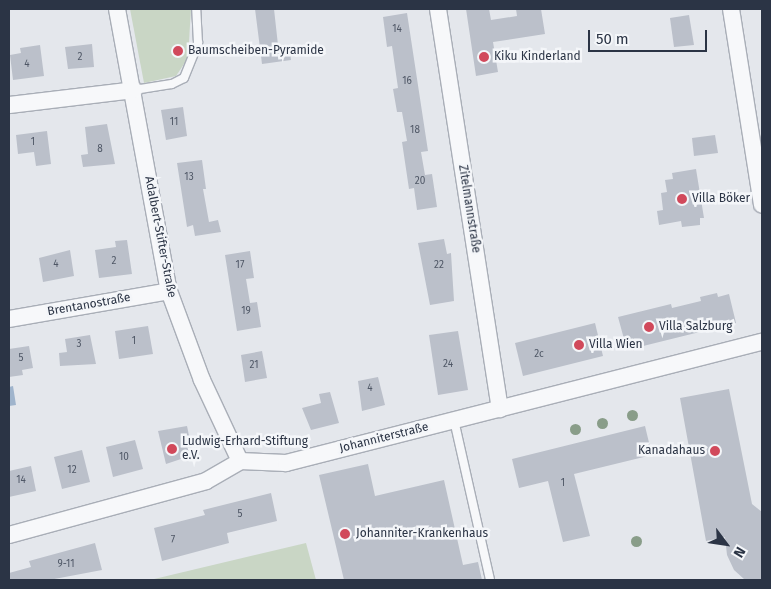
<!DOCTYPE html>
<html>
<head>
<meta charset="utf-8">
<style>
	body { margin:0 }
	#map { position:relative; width:771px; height:589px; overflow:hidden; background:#e4e7ec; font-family:"Fira Sans",sans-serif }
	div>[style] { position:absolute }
	.green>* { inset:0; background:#c9d6c5 }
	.water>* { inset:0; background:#9fb4cc }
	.building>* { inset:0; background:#bbc0ca }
	.roads { filter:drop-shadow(1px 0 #a9aeb7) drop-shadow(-1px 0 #a9aeb7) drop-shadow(0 1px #a9aeb7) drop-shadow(0 -1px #a9aeb7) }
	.lane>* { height:8px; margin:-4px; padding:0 4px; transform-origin:4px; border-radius:4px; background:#f7f8fa }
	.street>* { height:16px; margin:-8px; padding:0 8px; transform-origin:8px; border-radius:8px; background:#f7f8fa }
	.trees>* { width:11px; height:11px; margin:-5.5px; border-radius:50%; background:#899d89 }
	.dots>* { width:14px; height:14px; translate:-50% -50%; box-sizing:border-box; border:2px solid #f4f6f9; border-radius:50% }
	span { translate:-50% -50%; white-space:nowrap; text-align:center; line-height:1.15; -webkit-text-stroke:5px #f4f6f9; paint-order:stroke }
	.number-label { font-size:10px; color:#4f5766 }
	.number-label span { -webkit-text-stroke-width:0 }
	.poi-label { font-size:12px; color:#2b3445 }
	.left { translate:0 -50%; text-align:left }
	.right { translate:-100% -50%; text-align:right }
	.street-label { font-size:12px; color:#2b3445 }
	.frame { position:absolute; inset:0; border:10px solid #2b3445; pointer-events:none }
	.north { position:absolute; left:701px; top:519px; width:50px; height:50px; -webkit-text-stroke:4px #f4f6f9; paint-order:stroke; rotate:121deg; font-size:14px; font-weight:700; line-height:20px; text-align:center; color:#2b3445 }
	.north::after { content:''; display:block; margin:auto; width:18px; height:22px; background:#2b3445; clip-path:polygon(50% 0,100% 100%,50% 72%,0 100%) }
	.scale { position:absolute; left:588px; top:30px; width:119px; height:22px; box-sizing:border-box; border:2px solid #2b3445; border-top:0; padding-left:6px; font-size:15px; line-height:18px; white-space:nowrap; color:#2b3445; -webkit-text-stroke:4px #f4f6f9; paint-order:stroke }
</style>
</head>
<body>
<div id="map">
	<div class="green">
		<div style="clip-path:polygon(130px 9px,191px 9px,188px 58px,176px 76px,144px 83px)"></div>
		<div style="clip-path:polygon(306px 543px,316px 580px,150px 580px)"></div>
	</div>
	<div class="water">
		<div style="clip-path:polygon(13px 386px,16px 405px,9px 406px,9px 387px)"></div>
	</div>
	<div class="building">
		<div style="clip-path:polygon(255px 9px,274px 9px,278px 45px,289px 44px,291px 60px,262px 64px)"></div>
		<div style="clip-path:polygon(466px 9px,489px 9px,491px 20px,517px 16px,516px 9px,541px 9px,545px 34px,493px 42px,498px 72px,476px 76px)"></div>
		<div style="clip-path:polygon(407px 13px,428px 151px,421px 152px,425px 175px,432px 174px,437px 207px,417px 210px,414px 188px,409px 189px,402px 142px,407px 141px,402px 112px,397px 112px,393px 89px,398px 88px,392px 46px,387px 47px,383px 17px)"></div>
		<div style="clip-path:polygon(689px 15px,694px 45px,674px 47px,670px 18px)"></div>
		<div style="clip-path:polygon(92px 44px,94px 67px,68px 69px,65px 47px)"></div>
		<div style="clip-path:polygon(40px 45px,44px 76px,13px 80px,10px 55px,21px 53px,20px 48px)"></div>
		<div style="clip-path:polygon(183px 107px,187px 136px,166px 140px,161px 110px)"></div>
		<div style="clip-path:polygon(107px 124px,115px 164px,83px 167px,81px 155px,88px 154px,85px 127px)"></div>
		<div style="clip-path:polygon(47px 131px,51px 164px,36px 166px,34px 152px,18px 154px,16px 135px)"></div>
		<div style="clip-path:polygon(715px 135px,718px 153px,694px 156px,692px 138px)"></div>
		<div style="clip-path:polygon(202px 160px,206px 189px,203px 189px,209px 222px,218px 220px,221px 232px,195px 236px,193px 225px,187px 227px,177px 163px)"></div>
		<div style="clip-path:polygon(696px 169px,704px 218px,700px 218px,700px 225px,682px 227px,681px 221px,659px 225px,657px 211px,663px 210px,661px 193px,667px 192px,665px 180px,673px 179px,672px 173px)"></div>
		<div style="clip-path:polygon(444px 239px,447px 254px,451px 253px,454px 301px,430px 305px,418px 243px)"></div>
		<div style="clip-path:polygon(127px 240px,132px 274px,99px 278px,95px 250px,116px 247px,115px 241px)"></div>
		<div style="clip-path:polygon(70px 250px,74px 276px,43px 282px,39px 258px)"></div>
		<div style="clip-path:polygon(250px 251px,254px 278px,246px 279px,250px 303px,257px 302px,261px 327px,237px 331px,225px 255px)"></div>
		<div style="clip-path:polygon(717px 293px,718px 297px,729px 294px,736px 323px,627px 350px,618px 317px,671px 304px,672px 308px,701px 301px,700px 297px)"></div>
		<div style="clip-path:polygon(595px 323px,603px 356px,523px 376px,515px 343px)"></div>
		<div style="clip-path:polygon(148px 326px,153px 354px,119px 359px,115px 331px)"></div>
		<div style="clip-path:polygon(458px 331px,468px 390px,438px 395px,429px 335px)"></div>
		<div style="clip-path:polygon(90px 335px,96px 364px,60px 366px,59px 353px,67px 352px,65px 339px)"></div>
		<div style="clip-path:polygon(29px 346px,33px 368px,22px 370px,23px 375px,9px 377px,9px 349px)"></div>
		<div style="clip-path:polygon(262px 351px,267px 378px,245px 382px,241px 355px)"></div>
		<div style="clip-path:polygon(378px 377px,385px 405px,362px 411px,358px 381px)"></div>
		<div style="clip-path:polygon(729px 389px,752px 504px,762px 512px,762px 580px,744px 579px,734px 570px,727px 555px,725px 537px,706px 541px,680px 398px)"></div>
		<div style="clip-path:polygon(330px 392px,339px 423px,311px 430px,302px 408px,321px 403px,319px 394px)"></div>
		<div style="clip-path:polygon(187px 426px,193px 455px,166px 464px,158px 431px)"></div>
		<div style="clip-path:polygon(645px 426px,652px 455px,574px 474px,590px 536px,563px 542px,548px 481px,519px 488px,512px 459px)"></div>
		<div style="clip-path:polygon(135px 440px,143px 469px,113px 477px,106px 447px)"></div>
		<div style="clip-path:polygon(82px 450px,90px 482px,62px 489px,54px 457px)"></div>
		<div style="clip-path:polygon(368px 464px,375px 496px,444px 480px,463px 565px,478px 562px,482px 580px,344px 580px,319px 475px)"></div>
		<div style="clip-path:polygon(31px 466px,36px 491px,9px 497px,9px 471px)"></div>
		<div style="clip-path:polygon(271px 493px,277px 521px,227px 533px,229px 543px,162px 561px,154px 528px,205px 515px,203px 510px)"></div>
		<div style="clip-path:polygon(95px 543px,102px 570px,49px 580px,9px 580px,9px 573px,31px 567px,29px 561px)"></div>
	</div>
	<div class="roads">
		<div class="lane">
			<div style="left:134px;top:90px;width:38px;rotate:-9deg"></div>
			<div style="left:172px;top:84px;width:13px;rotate:-27deg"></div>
			<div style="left:184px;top:78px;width:38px;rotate:-68deg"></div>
			<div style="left:198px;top:43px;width:34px;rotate:-93deg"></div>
			<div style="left:454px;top:420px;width:164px;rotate:77.3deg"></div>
		</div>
		<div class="street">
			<div style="left:117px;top:9px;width:287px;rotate:79.6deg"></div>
			<div style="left:169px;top:291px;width:95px;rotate:69.7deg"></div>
			<div style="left:202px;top:380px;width:89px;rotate:64.9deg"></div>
			<div style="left:438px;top:9px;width:405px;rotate:81.2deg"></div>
			<div style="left:731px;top:9px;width:198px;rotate:81deg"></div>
			<div style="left:9px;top:105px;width:126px;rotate:-6.8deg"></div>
			<div style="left:9px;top:319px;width:162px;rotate:-9.9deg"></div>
			<div style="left:9px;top:535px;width:204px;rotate:-15.3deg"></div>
			<div style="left:206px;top:481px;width:39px;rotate:-30deg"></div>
			<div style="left:240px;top:461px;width:46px;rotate:2.5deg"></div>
			<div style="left:286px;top:463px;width:491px;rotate:-14.3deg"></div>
		</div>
	</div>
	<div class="trees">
		<div style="left:632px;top:415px"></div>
		<div style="left:602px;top:423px"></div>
		<div style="left:575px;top:429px"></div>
		<div style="left:636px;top:541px"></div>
	</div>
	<div class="dots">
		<div style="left:178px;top:51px;background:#d1495b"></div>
		<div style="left:484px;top:57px;background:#d1495b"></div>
		<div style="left:682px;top:199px;background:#d1495b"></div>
		<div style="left:649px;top:327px;background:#d1495b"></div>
		<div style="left:579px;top:345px;background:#d1495b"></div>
		<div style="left:172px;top:449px;background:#d1495b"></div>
		<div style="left:715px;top:451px;background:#d1495b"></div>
		<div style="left:345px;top:534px;background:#d1495b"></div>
	</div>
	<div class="number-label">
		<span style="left:397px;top:30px">14</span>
		<span style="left:80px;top:58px">2</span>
		<span style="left:27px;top:65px">4</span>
		<span style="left:407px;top:82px">16</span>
		<span style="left:174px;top:123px">11</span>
		<span style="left:415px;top:131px">18</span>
		<span style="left:33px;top:143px">1</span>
		<span style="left:100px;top:150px">8</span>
		<span style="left:189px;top:178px">13</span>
		<span style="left:420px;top:182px">20</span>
		<span style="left:114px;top:262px">2</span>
		<span style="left:56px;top:265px">4</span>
		<span style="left:240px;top:266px">17</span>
		<span style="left:439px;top:266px">22</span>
		<span style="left:246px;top:312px">19</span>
		<span style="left:134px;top:342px">1</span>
		<span style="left:79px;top:345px">3</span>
		<span style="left:539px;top:355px">2c</span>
		<span style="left:21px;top:359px">5</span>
		<span style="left:448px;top:365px">24</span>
		<span style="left:254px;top:366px">21</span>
		<span style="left:370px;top:389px">4</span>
		<span style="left:124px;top:458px">10</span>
		<span style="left:72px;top:471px">12</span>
		<span style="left:21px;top:481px">14</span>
		<span style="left:563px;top:484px">1</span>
		<span style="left:240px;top:515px">5</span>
		<span style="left:173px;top:541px">7</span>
		<span style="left:66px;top:565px">9-11</span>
	</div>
	<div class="poi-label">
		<span class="left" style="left:188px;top:51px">Baumscheiben-Pyramide</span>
		<span class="left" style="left:494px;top:57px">Kiku Kinderland</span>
		<span class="left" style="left:692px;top:199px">Villa Böker</span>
		<span class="left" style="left:659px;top:327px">Villa Salzburg</span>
		<span class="left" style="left:589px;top:345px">Villa Wien</span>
		<span class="left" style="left:182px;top:449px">Ludwig-Erhard-Stiftung<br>e.V.</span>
		<span class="right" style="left:705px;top:451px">Kanadahaus</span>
		<span class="left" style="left:356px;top:534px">Johanniter-Krankenhaus</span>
	</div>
	<div class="street-label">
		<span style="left:469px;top:209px;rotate:81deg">Zitelmannstraße</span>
		<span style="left:160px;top:237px;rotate:79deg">Adalbert-Stifter-Straße</span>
		<span style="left:89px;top:305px;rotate:-10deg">Brentanostraße</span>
		<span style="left:384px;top:438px;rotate:-14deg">Johanniterstraße</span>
	</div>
	<div class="frame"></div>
	<div class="north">N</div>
	<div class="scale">50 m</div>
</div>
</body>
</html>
